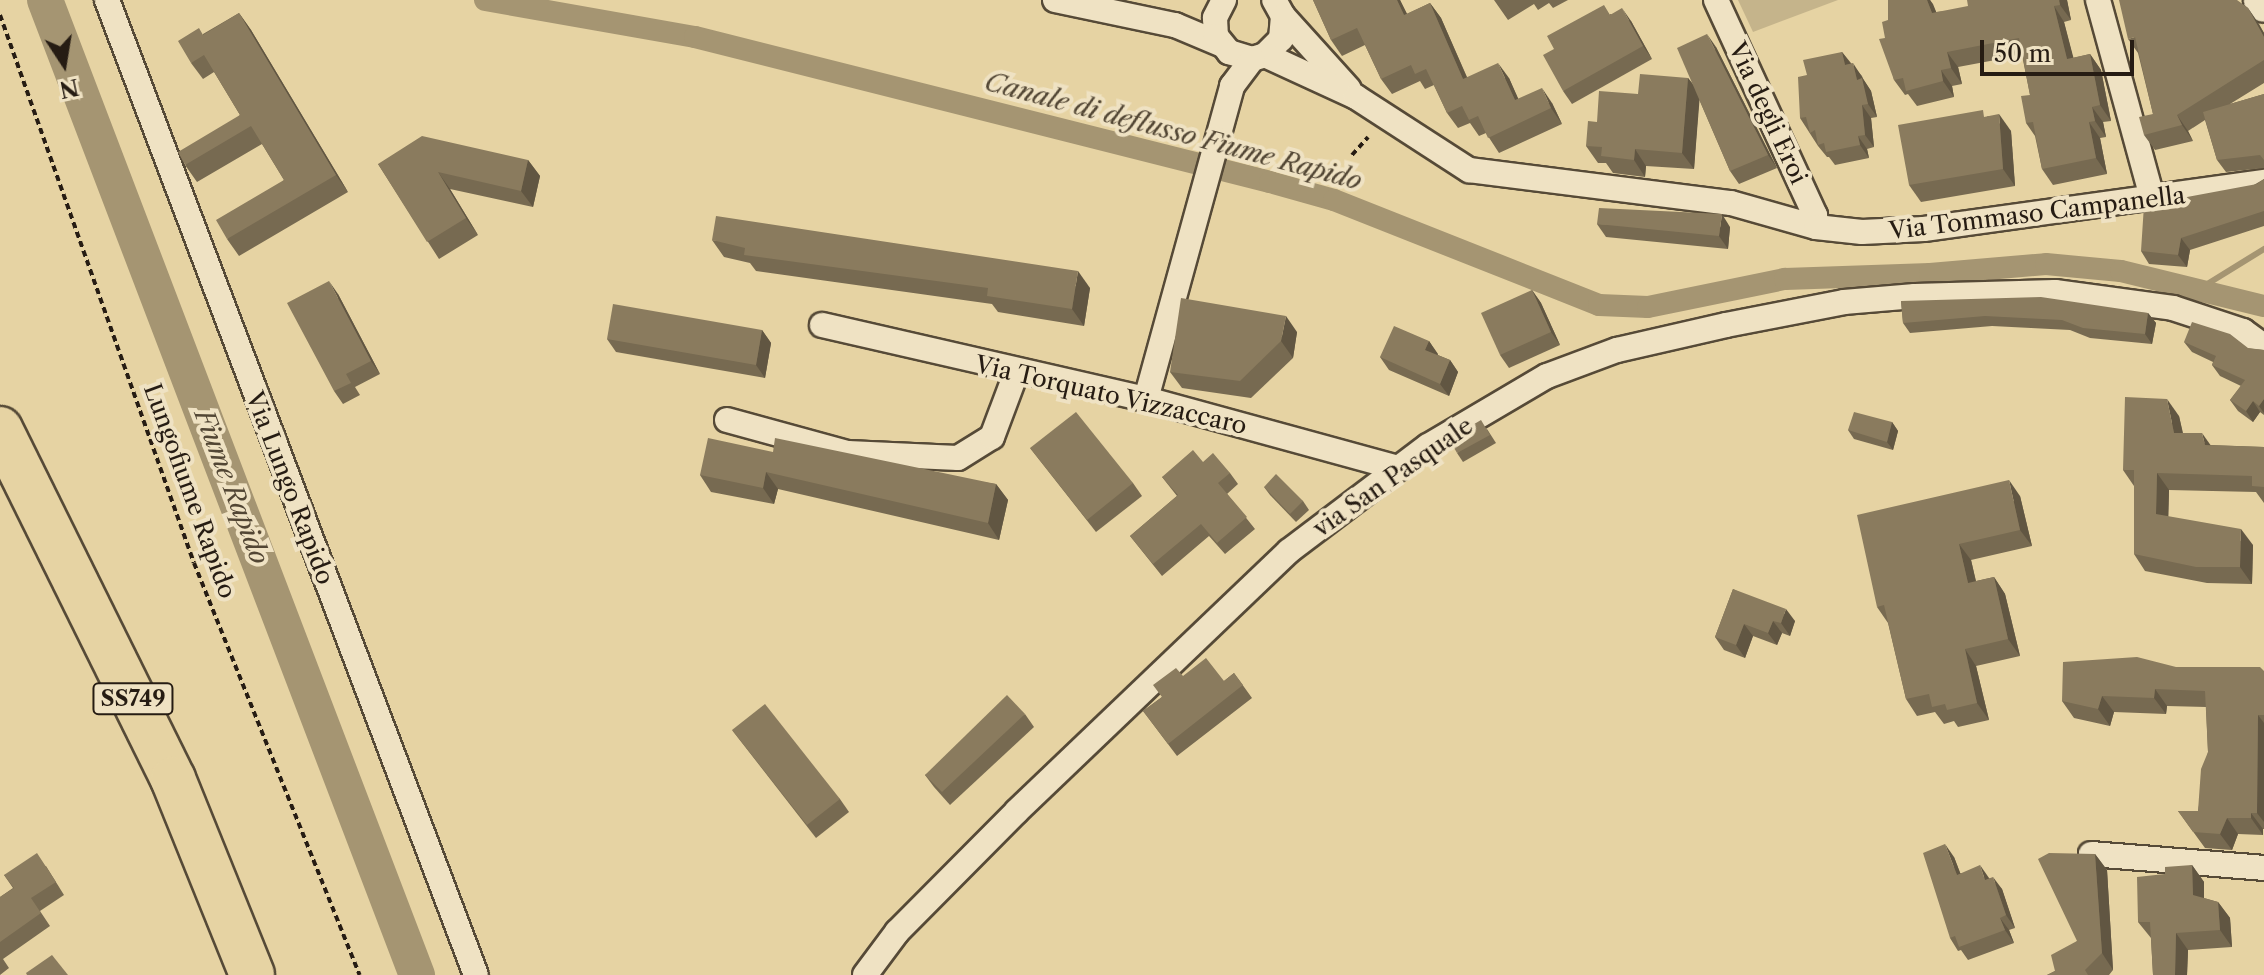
<!DOCTYPE html>
<html>
<head>
<meta charset="utf-8">
<style>
	body { margin:0 }
	#map { position:relative; width:2264px; height:975px; overflow:hidden; background:#e6d3a3; font-family:"Libre Caslon Text",serif }
	div>[style] { position:absolute }
	.green>* { inset:0; background:#c5b48b }
	.stream>* { height:6px; margin:-3px; padding:0 3px; transform-origin:3px; border-radius:3px; background:#a59572 }
	.canal>* { height:22px; margin:-11px; padding:0 11px; transform-origin:11px; border-radius:11px; background:#a59572 }
	.river>* { height:36px; margin:-18px; padding:0 18px; transform-origin:18px; border-radius:18px; background:#a59572 }
	.path>* { height:4px; margin-top:-2px; transform-origin:0; background:repeating-linear-gradient(90deg,#261c13 0 6px,transparent 0 10px) }
	.roads { filter:drop-shadow(2px 0 #564a37) drop-shadow(-2px 0 #564a37) drop-shadow(0 2px #564a37) drop-shadow(0 -2px #564a37) }
	.street>* { height:24px; margin:-12px; padding:0 12px; transform-origin:12px; border-radius:12px; background:#efe2c3 }
	.secondary>* { height:36px; margin:-18px; padding:0 18px; transform-origin:18px; border-radius:18px; background:#efe2c3 }
	.highway>* { height:44px; margin:-22px; padding:0 22px; transform-origin:22px; border-radius:22px; background:#e6d3a3 }
	.wall>* { inset:0; background:#776a51 }
	.shaded-wall>* { inset:0; background:#615642 }
	.building>* { inset:0; background:#8a7b5e }
	span { translate:-50% -50%; white-space:nowrap; text-align:center; line-height:1.15; -webkit-text-stroke:8px #efe2c3; paint-order:stroke }
	.shield-label span { padding:2px 6px; background:#efe2c3; border:2px solid; border-radius:6px; -webkit-text-stroke-width:0 }
	.shield-label { font-size:22px; color:#261c13; font-weight:700 }
	.street-label { font-size:24px; color:#261c13 }
	.water-label { font-size:26px; color:#524634; font-style:italic }
	.north { position:absolute; left:24px; top:24px; width:80px; height:80px; -webkit-text-stroke:6px #efe2c3; paint-order:stroke; rotate:168deg; font-size:22px; font-weight:700; line-height:32px; text-align:center; color:#261c13 }
	.north::after { content:''; display:block; margin:auto; width:28px; height:36px; background:#261c13; clip-path:polygon(50% 0,100% 100%,50% 72%,0 100%) }
	.scale { position:absolute; left:1980px; top:40px; width:154px; height:36px; box-sizing:border-box; border:4px solid #261c13; border-top:0; padding-left:10px; font-size:24px; line-height:28px; white-space:nowrap; color:#261c13; -webkit-text-stroke:6px #efe2c3; paint-order:stroke }
</style>
</head>
<body>
<div id="map">
	<div class="green">
		<div style="clip-path:polygon(1738px 0,1838px 0,1753px 32px)"></div>
	</div>
	<div class="stream">
		<div style="left:2196px;top:291px;width:80px;rotate:-31.7deg"></div>
	</div>
	<div class="canal">
		<div style="left:485px;top:0;width:213px;rotate:10deg"></div>
		<div style="left:695px;top:37px;width:593px;rotate:14.15deg"></div>
		<div style="left:1270px;top:182px;width:66px;rotate:15.7deg"></div>
		<div style="left:1334px;top:200px;width:285px;rotate:21.6deg"></div>
		<div style="left:1599px;top:305px;width:49px;rotate:2.3deg"></div>
		<div style="left:1648px;top:307px;width:140px;rotate:-11.6deg"></div>
		<div style="left:1785px;top:279px;width:145px;rotate:-2deg"></div>
		<div style="left:1930px;top:274px;width:116px;rotate:-4.9deg"></div>
		<div style="left:2046px;top:264px;width:75px;rotate:5.3deg"></div>
		<div style="left:2121px;top:271px;width:147px;rotate:13.8deg"></div>
	</div>
	<div class="river">
		<div style="left:45px;top:0;width:1044px;rotate:69.12deg"></div>
	</div>
	<div class="path">
		<div style="left:0;top:15px;width:581px;rotate:70.51deg"></div>
		<div style="left:194px;top:563px;width:444px;rotate:68.1deg"></div>
		<div style="left:1352px;top:155px;width:24px;rotate:-48deg"></div>
	</div>
	<div class="roads">
		<div class="street">
			<div style="left:107px;top:0;width:1042px;rotate:69.27deg"></div>
			<div style="left:1055px;top:0;width:123px;rotate:11.8deg"></div>
			<div style="left:1175px;top:25px;width:49px;rotate:22.9deg"></div>
			<div style="left:1224px;top:0;width:20px;rotate:117deg"></div>
			<div style="left:1215px;top:18px;width:18px;rotate:87deg"></div>
			<div style="left:1216px;top:36px;width:21px;rotate:51deg"></div>
			<div style="left:1229px;top:52px;width:24px;rotate:17deg"></div>
			<div style="left:1252px;top:59px;width:14px;rotate:-17deg"></div>
			<div style="left:1265px;top:55px;width:23px;rotate:-45deg"></div>
			<div style="left:1281px;top:39px;width:23px;rotate:-85deg"></div>
			<div style="left:1283px;top:16px;width:18px;rotate:-119deg"></div>
			<div style="left:1716px;top:0;width:237px;rotate:65.3deg"></div>
			<div style="left:1815px;top:215px;width:12px;rotate:85deg"></div>
			<div style="left:2098px;top:0;width:208px;rotate:74.7deg"></div>
			<div style="left:1283px;top:16px;width:98px;rotate:47.9deg"></div>
			<div style="left:1265px;top:55px;width:100px;rotate:24.8deg"></div>
			<div style="left:1356px;top:97px;width:135px;rotate:32.9deg"></div>
			<div style="left:1469px;top:170px;width:264px;rotate:7.2deg"></div>
			<div style="left:1731px;top:203px;width:88px;rotate:15.8deg"></div>
			<div style="left:1816px;top:227px;width:46px;rotate:6.2deg"></div>
			<div style="left:1862px;top:232px;width:62px;rotate:-2.8deg"></div>
			<div style="left:1924px;top:229px;width:343px;rotate:-7.9deg"></div>
			<div style="left:822px;top:325px;width:332px;rotate:12.9deg"></div>
			<div style="left:1146px;top:399px;width:262px;rotate:15.3deg"></div>
			<div style="left:1146px;top:399px;width:325px;rotate:-74.6deg"></div>
			<div style="left:1232px;top:86px;width:34px;rotate:-53deg"></div>
			<div style="left:727px;top:420px;width:125px;rotate:15.3deg"></div>
			<div style="left:848px;top:453px;width:110px;rotate:2.6deg"></div>
			<div style="left:958px;top:458px;width:40px;rotate:-32deg"></div>
			<div style="left:992px;top:437px;width:68px;rotate:-69.4deg"></div>
			<div style="left:2091px;top:854px;width:174px;rotate:4.6deg"></div>
			<div style="left:865px;top:975px;width:54px;rotate:-53.3deg"></div>
			<div style="left:897px;top:932px;width:170px;rotate:-45.2deg"></div>
			<div style="left:1017px;top:811px;width:376px;rotate:-43.7deg"></div>
			<div style="left:1289px;top:551px;width:174px;rotate:-37.1deg"></div>
			<div style="left:1428px;top:446px;width:138px;rotate:-30.5deg"></div>
			<div style="left:1547px;top:376px;width:75px;rotate:-20.4deg"></div>
			<div style="left:1617px;top:350px;width:112px;rotate:-12.9deg"></div>
			<div style="left:1726px;top:325px;width:120px;rotate:-11deg"></div>
			<div style="left:1844px;top:302px;width:71px;rotate:-4.8deg"></div>
			<div style="left:1915px;top:296px;width:140px;rotate:-1.6deg"></div>
			<div style="left:2055px;top:292px;width:119px;rotate:7.7deg"></div>
			<div style="left:2173px;top:308px;width:74px;rotate:18.2deg"></div>
			<div style="left:2243px;top:331px;width:26px;rotate:36deg"></div>
		</div>
		<div class="secondary">
			<div style="left:2262px;top:0;width:4px;rotate:63deg"></div>
		</div>
		<div class="highway">
			<div style="left:0;top:429px;width:390px;rotate:63.7deg"></div>
			<div style="left:173px;top:779px;width:211px;rotate:68deg"></div>
		</div>
	</div>
	<div class="wall">
		<div style="clip-path:polygon(1313px 0,1400px 0,1407px 14px,1430px 3px,1441px 18px,1467px 77px,1509px 78px,1518px 99px,1552px 103px,1562px 124px,1499px 153px,1486px 133px,1479px 136px,1470px 123px,1458px 128px,1447px 113px,1434px 85px,1425px 89px,1420px 81px,1392px 94px,1381px 79px,1365px 45px,1342px 56px,1331px 40px)"></div>
		<div style="clip-path:polygon(1494px 0,1568px 0,1553px 8px,1549px 3px,1538px 10px,1534px 4px,1508px 20px)"></div>
		<div style="clip-path:polygon(1888px 0,1930px 0,1936px 12px,2067px 0,2071px 20px,2064px 22px,2073px 58px,2090px 54px,2101px 70px,2111px 121px,2103px 122px,2106px 137px,2100px 138px,2107px 174px,2053px 185px,2042px 169px,2035px 136px,2026px 123px,2030px 95px,2022px 55px,1958px 67px,1962px 84px,1952px 86px,1954px 97px,1917px 106px,1908px 94px,1905px 95px,1894px 80px,1885px 38px,1888px 20px)"></div>
		<div style="clip-path:polygon(2244px 5px,2248px 8px,2264px 33px,2264px 83px,2230px 104px,2264px 94px,2264px 168px,2226px 172px,2217px 160px,2205px 120px,2188px 131px,2193px 141px,2155px 150px,2144px 135px,2153px 114px,2138px 53px,2128px 39px)"></div>
		<div style="clip-path:polygon(239px 13px,251px 30px,348px 192px,239px 256px,227px 239px,284px 180px,262px 144px,197px 182px,185px 165px,240px 115px,214px 72px,203px 79px,191px 63px,203px 34px)"></div>
		<div style="clip-path:polygon(1610px 14px,1631px 21px,1652px 59px,1572px 104px,1563px 91px)"></div>
		<div style="clip-path:polygon(1716px 47px,1777px 168px,1739px 184px,1730px 171px,1699px 99px,1694px 169px,1646px 166px,1645px 177px,1613px 173px,1606px 163px,1598px 163px,1586px 146px,1597px 122px,1638px 94px,1688px 78px,1693px 84px)"></div>
		<div style="clip-path:polygon(1842px 52px,1851px 63px,1862px 76px,1863px 79px,1871px 91px,1877px 117px,1871px 118px,1874px 147px,1867px 149px,1869px 158px,1835px 165px,1829px 157px,1827px 157px,1818px 146px,1800px 118px,1807px 75px)"></div>
		<div style="clip-path:polygon(1988px 116px,2011px 131px,2015px 186px,1921px 202px,1909px 185px)"></div>
		<div style="clip-path:polygon(528px 160px,540px 176px,533px 207px,450px 189px,478px 235px,439px 259px,378px 164px)"></div>
		<div style="clip-path:polygon(2264px 179px,2264px 226px,2190px 250px,2187px 267px,2149px 264px,2141px 251px)"></div>
		<div style="clip-path:polygon(1597px 224px,1730px 227px,1728px 249px,1606px 237px)"></div>
		<div style="clip-path:polygon(712px 240px,1090px 288px,1084px 326px,998px 312px,992px 304px,756px 271px,750px 263px,724px 257px)"></div>
		<div style="clip-path:polygon(1532px 290px,1541px 303px,1560px 345px,1509px 368px,1500px 355px)"></div>
		<div style="clip-path:polygon(338px 294px,380px 374px,355px 387px,360px 395px,343px 404px,334px 391px)"></div>
		<div style="clip-path:polygon(1901px 301px,2148px 313px,2156px 323px,2152px 344px,2090px 338px,2070px 330px,1992px 326px,1910px 333px,1903px 323px)"></div>
		<div style="clip-path:polygon(762px 330px,771px 343px,765px 378px,616px 352px,607px 339px)"></div>
		<div style="clip-path:polygon(1297px 332px,1293px 358px,1251px 398px,1182px 388px,1170px 372px)"></div>
		<div style="clip-path:polygon(1429px 341px,1438px 355px,1450px 360px,1458px 372px,1449px 396px,1389px 370px,1380px 357px)"></div>
		<div style="clip-path:polygon(2184px 342px,2264px 350px,2264px 415px,2260px 412px,2253px 422px,2238px 411px,2230px 400px,2241px 386px,2220px 376px,2212px 365px,2213px 362px,2192px 352px)"></div>
		<div style="clip-path:polygon(2179px 416px,2183px 433px,2210px 445px,2264px 447px,2264px 503px,2256px 492px,2169px 490px,2168px 517px,2253px 545px,2252px 584px,2207px 583px,2145px 571px,2134px 554px,2134px 486px,2123px 470px)"></div>
		<div style="clip-path:polygon(1892px 422px,1898px 431px,1893px 450px,1854px 439px,1848px 430px)"></div>
		<div style="clip-path:polygon(1487px 429px,1496px 443px,1463px 462px,1457px 453px)"></div>
		<div style="clip-path:polygon(1030px 448px,1133px 483px,1142px 496px,1096px 532px)"></div>
		<div style="clip-path:polygon(773px 452px,996px 484px,1008px 500px,999px 540px,778px 489px,774px 504px,711px 492px,700px 475px)"></div>
		<div style="clip-path:polygon(1203px 462px,1230px 473px,1238px 484px,1227px 494px,1255px 529px,1225px 554px,1209px 536px,1162px 576px,1130px 536px,1177px 496px,1162px 477px)"></div>
		<div style="clip-path:polygon(1264px 487px,1303px 501px,1309px 510px,1296px 522px,1270px 495px)"></div>
		<div style="clip-path:polygon(2020px 496px,2032px 546px,1971px 560px,1976px 581px,1994px 577px,2005px 594px,2020px 656px,1976px 666px,1989px 720px,1958px 727px,1954px 721px,1944px 724px,1935px 712px,1917px 716px,1906px 699px,1888px 623px,1877px 607px)"></div>
		<div style="clip-path:polygon(1733px 589px,1795px 621px,1790px 636px,1782px 633px,1777px 645px,1753px 636px,1745px 658px,1724px 650px,1715px 637px)"></div>
		<div style="clip-path:polygon(2176px 667px,2264px 671px,2264px 829px,2263px 829px,2263px 835px,2238px 834px,2232px 850px,2205px 848px,2178px 811px,2198px 811px,2208px 752px,2206px 707px,2167px 706px,2166px 714px,2114px 712px,2110px 726px,2074px 718px,2062px 701px)"></div>
		<div style="clip-path:polygon(1234px 673px,1252px 698px,1177px 756px,1143px 711px,1162px 697px,1183px 676px,1224px 681px)"></div>
		<div style="clip-path:polygon(1025px 714px,1034px 727px,950px 805px,934px 787px,925px 775px)"></div>
		<div style="clip-path:polygon(732px 730px,840px 799px,849px 812px,816px 838px)"></div>
		<div style="clip-path:polygon(2095px 854px,2107px 870px,2113px 970px,2109px 975px,2047px 975px,2055px 971px,2077px 941px)"></div>
		<div style="clip-path:polygon(1954px 857px,1960px 873px,1989px 878px,2002px 889px,2015px 928px,2009px 930px,2014px 943px,1968px 960px,1961px 950px,1958px 951px,1950px 938px)"></div>
		<div style="clip-path:polygon(2192px 865px,2204px 882px,2204px 898px,2218px 902px,2230px 918px,2232px 947px,2188px 950px,2187px 975px,2153px 975px,2151px 938px,2138px 922px,2165px 874px)"></div>
		<div style="clip-path:polygon(46px 866px,64px 895px,40px 911px,50px 926px,3px 959px,9px 968px,0 975px,0 897px,13px 888px,4px 875px)"></div>
	</div>
	<div class="shaded-wall">
		<div style="clip-path:polygon(1397px 0,1400px 0,1415px 30px,1404px 15px)"></div>
		<div style="clip-path:polygon(1927px 0,1930px 0,1933px 4px,1943px 29px,1932px 13px)"></div>
		<div style="clip-path:polygon(2059px 0,2067px 0,2071px 20px,2060px 5px)"></div>
		<div style="clip-path:polygon(1430px 3px,1441px 18px,1474px 94px,1463px 79px)"></div>
		<div style="clip-path:polygon(2054px 6px,2064px 22px,2078px 75px,2067px 59px)"></div>
		<div style="clip-path:polygon(1622px 8px,1631px 21px,1652px 59px,1643px 46px)"></div>
		<div style="clip-path:polygon(2248px 8px,2259px 24px,2264px 33px,2264px 37px)"></div>
		<div style="clip-path:polygon(239px 13px,251px 30px,348px 192px,336px 175px)"></div>
		<div style="clip-path:polygon(1707px 34px,1716px 47px,1777px 168px,1768px 155px)"></div>
		<div style="clip-path:polygon(1842px 52px,1851px 64px,1845px 65px)"></div>
		<div style="clip-path:polygon(1947px 52px,1958px 67px,1962px 84px,1951px 68px)"></div>
		<div style="clip-path:polygon(2090px 54px,2101px 70px,2111px 121px,2100px 105px)"></div>
		<div style="clip-path:polygon(1498px 63px,1509px 78px,1526px 116px,1515px 100px)"></div>
		<div style="clip-path:polygon(1853px 63px,1871px 91px,1877px 117px,1868px 104px,1857px 80px)"></div>
		<div style="clip-path:polygon(1941px 70px,1952px 86px,1954px 97px,1943px 81px)"></div>
		<div style="clip-path:polygon(1688px 78px,1700px 94px,1694px 169px,1682px 153px)"></div>
		<div style="clip-path:polygon(1542px 88px,1552px 103px,1562px 124px,1551px 108px)"></div>
		<div style="clip-path:polygon(1862px 105px,1871px 118px,1874px 147px,1865px 135px)"></div>
		<div style="clip-path:polygon(2092px 107px,2103px 122px,2106px 137px,2095px 121px)"></div>
		<div style="clip-path:polygon(1999px 114px,2011px 131px,2015px 186px,2003px 169px)"></div>
		<div style="clip-path:polygon(2177px 115px,2188px 131px,2193px 141px,2182px 125px)"></div>
		<div style="clip-path:polygon(2089px 122px,2100px 138px,2107px 174px,2096px 158px)"></div>
		<div style="clip-path:polygon(1858px 136px,1867px 149px,1869px 158px,1860px 145px)"></div>
		<div style="clip-path:polygon(1635px 149px,1646px 166px,1645px 177px,1634px 160px)"></div>
		<div style="clip-path:polygon(528px 160px,540px 176px,533px 207px,521px 191px)"></div>
		<div style="clip-path:polygon(438px 172px,450px 189px,478px 235px,466px 218px)"></div>
		<div style="clip-path:polygon(1722px 214px,1730px 227px,1728px 249px,1719px 236px)"></div>
		<div style="clip-path:polygon(2181px 238px,2190px 250px,2187px 267px,2178px 255px)"></div>
		<div style="clip-path:polygon(1078px 271px,1090px 288px,1084px 326px,1072px 309px)"></div>
		<div style="clip-path:polygon(329px 281px,338px 294px,380px 374px,371px 361px)"></div>
		<div style="clip-path:polygon(1532px 290px,1541px 303px,1560px 345px,1551px 332px)"></div>
		<div style="clip-path:polygon(2148px 313px,2156px 323px,2152px 344px,2145px 334px)"></div>
		<div style="clip-path:polygon(1286px 316px,1297px 332px,1293px 358px,1281px 341px)"></div>
		<div style="clip-path:polygon(762px 330px,771px 343px,765px 378px,756px 365px)"></div>
		<div style="clip-path:polygon(1429px 341px,1438px 354px,1434px 362px,1425px 350px)"></div>
		<div style="clip-path:polygon(1450px 360px,1458px 372px,1449px 396px,1440px 384px)"></div>
		<div style="clip-path:polygon(2167px 399px,2179px 416px,2186px 449px,2174px 433px)"></div>
		<div style="clip-path:polygon(2264px 399px,2264px 413px,2259px 406px)"></div>
		<div style="clip-path:polygon(2253px 401px,2260px 412px,2253px 422px,2246px 411px)"></div>
		<div style="clip-path:polygon(1892px 422px,1898px 431px,1893px 450px,1887px 442px)"></div>
		<div style="clip-path:polygon(2202px 433px,2214px 450px,2205px 445px)"></div>
		<div style="clip-path:polygon(766px 472px,778px 489px,774px 504px,763px 488px)"></div>
		<div style="clip-path:polygon(2157px 473px,2169px 490px,2168px 531px,2156px 514px)"></div>
		<div style="clip-path:polygon(2009px 480px,2020px 496px,2032px 546px,2020px 530px)"></div>
		<div style="clip-path:polygon(996px 484px,1008px 500px,999px 540px,988px 523px)"></div>
		<div style="clip-path:polygon(2241px 529px,2253px 545px,2252px 584px,2240px 567px)"></div>
		<div style="clip-path:polygon(1959px 544px,1971px 560px,1980px 600px,1968px 583px)"></div>
		<div style="clip-path:polygon(1994px 577px,2005px 594px,2020px 656px,2008px 639px)"></div>
		<div style="clip-path:polygon(1786px 609px,1795px 621px,1790px 636px,1781px 623px)"></div>
		<div style="clip-path:polygon(1773px 621px,1782px 633px,1777px 645px,1768px 633px)"></div>
		<div style="clip-path:polygon(1744px 624px,1753px 636px,1745px 658px,1736px 645px)"></div>
		<div style="clip-path:polygon(1965px 649px,1976px 666px,1989px 720px,1977px 703px)"></div>
		<div style="clip-path:polygon(2155px 689px,2167px 706px,2166px 714px,2154px 698px)"></div>
		<div style="clip-path:polygon(2102px 696px,2114px 712px,2110px 726px,2098px 709px)"></div>
		<div style="clip-path:polygon(2258px 715px,2264px 723px,2264px 822px,2257px 813px)"></div>
		<div style="clip-path:polygon(2251px 813px,2263px 829px,2263px 835px,2251px 818px)"></div>
		<div style="clip-path:polygon(2227px 818px,2238px 834px,2232px 850px,2220px 834px)"></div>
		<div style="clip-path:polygon(1945px 844px,1954px 857px,1966px 888px,1957px 875px)"></div>
		<div style="clip-path:polygon(2095px 854px,2107px 870px,2113px 970px,2102px 953px)"></div>
		<div style="clip-path:polygon(1980px 865px,1989px 878px,1994px 892px,1985px 880px)"></div>
		<div style="clip-path:polygon(2192px 865px,2204px 882px,2204px 912px,2193px 895px)"></div>
		<div style="clip-path:polygon(1993px 877px,2002px 889px,2015px 928px,2006px 915px)"></div>
		<div style="clip-path:polygon(2218px 902px,2230px 918px,2232px 947px,2220px 930px)"></div>
		<div style="clip-path:polygon(2000px 918px,2009px 930px,2014px 943px,2005px 930px)"></div>
		<div style="clip-path:polygon(2176px 933px,2188px 950px,2187px 975px,2175px 975px)"></div>
	</div>
	<div class="building">
		<div style="clip-path:polygon(1313px 0,1397px 0,1404px 15px,1430px 3px,1463px 79px,1498px 63px,1515px 100px,1542px 88px,1551px 108px,1488px 138px,1478px 116px,1469px 120px,1462px 106px,1447px 113px,1426px 69px,1415px 74px,1411px 65px,1381px 79px,1357px 28px,1331px 40px)"></div>
		<div style="clip-path:polygon(1888px 0,1927px 0,1932px 13px,1968px 6px,1967px 0,2059px 0,2060px 5px,2054px 6px,2067px 59px,2090px 54px,2100px 105px,2092px 107px,2095px 121px,2089px 122px,2096px 158px,2042px 169px,2033px 122px,2026px 123px,2021px 96px,2030px 95px,2019px 38px,1947px 52px,1951px 68px,1941px 70px,1943px 81px,1906px 91px,1903px 78px,1894px 80px,1879px 39px,1885px 38px,1882px 22px,1888px 20px)"></div>
		<div style="clip-path:polygon(2119px 0,2237px 0,2248px 8px,2264px 37px,2264px 60px,2177px 115px,2182px 125px,2144px 135px,2139px 117px,2153px 114px,2135px 37px,2128px 39px)"></div>
		<div style="clip-path:polygon(1604px 5px,1610px 15px,1622px 8px,1643px 46px,1563px 91px,1543px 55px,1554px 49px,1547px 36px)"></div>
		<div style="clip-path:polygon(239px 13px,336px 175px,227px 239px,216px 220px,284px 180px,251px 126px,185px 165px,178px 152px,240px 115px,204px 55px,191px 63px,178px 41px,199px 28px,203px 35px)"></div>
		<div style="clip-path:polygon(1707px 34px,1768px 155px,1730px 171px,1677px 48px)"></div>
		<div style="clip-path:polygon(1842px 52px,1845px 65px,1853px 63px,1857px 80px,1862px 78px,1868px 104px,1862px 105px,1865px 135px,1858px 136px,1860px 145px,1826px 152px,1824px 143px,1818px 145px,1815px 130px,1810px 133px,1806px 117px,1800px 118px,1798px 77px,1807px 75px,1803px 60px)"></div>
		<div style="clip-path:polygon(1640px 74px,1688px 78px,1682px 153px,1635px 149px,1634px 160px,1601px 156px,1602px 147px,1586px 146px,1588px 121px,1597px 122px,1599px 91px,1638px 94px)"></div>
		<div style="clip-path:polygon(2264px 94px,2264px 160px,2260px 155px,2217px 160px,2203px 112px)"></div>
		<div style="clip-path:polygon(1983px 110px,1984px 117px,1999px 114px,2003px 169px,1909px 185px,1898px 125px)"></div>
		<div style="clip-path:polygon(422px 136px,528px 160px,521px 191px,438px 172px,466px 218px,427px 242px,378px 164px)"></div>
		<div style="clip-path:polygon(2264px 179px,2264px 211px,2181px 238px,2178px 255px,2141px 251px,2144px 205px,2257px 184px)"></div>
		<div style="clip-path:polygon(1599px 208px,1722px 214px,1719px 236px,1597px 224px)"></div>
		<div style="clip-path:polygon(716px 216px,1078px 271px,1072px 309px,987px 296px,988px 288px,744px 255px,745px 248px,712px 240px)"></div>
		<div style="clip-path:polygon(329px 281px,371px 361px,346px 374px,351px 383px,334px 391px,287px 303px)"></div>
		<div style="clip-path:polygon(1532px 290px,1551px 332px,1500px 355px,1481px 313px)"></div>
		<div style="clip-path:polygon(2041px 297px,2148px 313px,2145px 334px,2083px 328px,2062px 320px,1985px 316px,1903px 323px,1901px 301px)"></div>
		<div style="clip-path:polygon(1181px 298px,1286px 316px,1281px 341px,1240px 381px,1170px 372px)"></div>
		<div style="clip-path:polygon(613px 304px,762px 330px,756px 365px,607px 339px)"></div>
		<div style="clip-path:polygon(2192px 322px,2230px 334px,2248px 348px,2264px 350px,2264px 399px,2259px 406px,2253px 401px,2246px 411px,2230px 400px,2245px 380px,2212px 365px,2216px 356px,2184px 342px)"></div>
		<div style="clip-path:polygon(1394px 326px,1429px 341px,1425px 350px,1450px 360px,1440px 384px,1380px 357px)"></div>
		<div style="clip-path:polygon(2125px 397px,2167px 399px,2174px 433px,2202px 433px,2205px 445px,2264px 447px,2264px 487px,2252px 486px,2252px 476px,2157px 473px,2156px 514px,2241px 529px,2240px 567px,2196px 567px,2134px 554px,2134px 470px,2123px 470px)"></div>
		<div style="clip-path:polygon(1076px 412px,1133px 483px,1087px 520px,1030px 448px)"></div>
		<div style="clip-path:polygon(1854px 412px,1892px 422px,1887px 442px,1848px 430px)"></div>
		<div style="clip-path:polygon(1481px 420px,1490px 435px,1457px 453px,1449px 439px)"></div>
		<div style="clip-path:polygon(708px 438px,773px 452px,775px 438px,996px 484px,988px 523px,766px 472px,763px 488px,700px 475px)"></div>
		<div style="clip-path:polygon(1193px 450px,1203px 462px,1213px 453px,1230px 473px,1218px 483px,1247px 517px,1217px 543px,1201px 524px,1153px 564px,1130px 536px,1178px 495px,1162px 477px)"></div>
		<div style="clip-path:polygon(1276px 474px,1303px 501px,1290px 514px,1264px 487px)"></div>
		<div style="clip-path:polygon(2009px 480px,2020px 530px,1959px 544px,1968px 583px,1994px 577px,2008px 639px,1965px 649px,1977px 703px,1947px 710px,1945px 704px,1932px 707px,1929px 694px,1906px 699px,1884px 605px,1877px 607px,1857px 515px)"></div>
		<div style="clip-path:polygon(1733px 589px,1786px 609px,1781px 623px,1773px 621px,1768px 633px,1744px 624px,1736px 645px,1715px 637px)"></div>
		<div style="clip-path:polygon(2137px 657px,2176px 667px,2260px 667px,2264px 671px,2264px 715px,2258px 715px,2257px 813px,2251px 813px,2251px 818px,2227px 818px,2220px 834px,2193px 832px,2178px 811px,2198px 811px,2201px 769px,2208px 752px,2205px 691px,2155px 689px,2154px 698px,2102px 696px,2098px 709px,2062px 701px,2063px 662px)"></div>
		<div style="clip-path:polygon(1206px 658px,1224px 681px,1234px 673px,1243px 685px,1168px 744px,1143px 711px,1162px 697px,1153px 685px,1176px 668px,1183px 676px)"></div>
		<div style="clip-path:polygon(1007px 695px,1025px 714px,942px 792px,925px 775px)"></div>
		<div style="clip-path:polygon(765px 704px,840px 799px,807px 825px,732px 730px)"></div>
		<div style="clip-path:polygon(1945px 844px,1957px 875px,1980px 865px,1985px 880px,1993px 877px,2006px 915px,2000px 918px,2005px 930px,1959px 947px,1955px 936px,1950px 938px,1923px 853px)"></div>
		<div style="clip-path:polygon(37px 853px,56px 882px,31px 898px,41px 913px,0 942px,0 897px,14px 888px,4px 875px)"></div>
		<div style="clip-path:polygon(2049px 853px,2095px 854px,2102px 953px,2085px 970px,2088px 975px,2047px 975px,2055px 971px,2051px 955px,2077px 941px,2038px 859px)"></div>
		<div style="clip-path:polygon(2192px 865px,2193px 895px,2218px 902px,2220px 930px,2176px 933px,2175px 975px,2153px 975px,2150px 922px,2138px 922px,2137px 877px,2165px 874px,2165px 867px)"></div>
		<div style="clip-path:polygon(52px 955px,68px 975px,27px 975px,26px 973px)"></div>
	</div>
	<div class="shield-label">
		<span style="left:133px;top:699px">SS749</span>
	</div>
	<div class="street-label">
		<span style="left:1768px;top:113px;rotate:65deg">Via degli Eroi</span>
		<span style="left:2037px;top:213px;rotate:-7deg">Via Tommaso Campanella</span>
		<span style="left:1111px;top:395px;rotate:13deg">Via Torquato Vizzaccaro</span>
		<span style="left:1393px;top:477px;rotate:-35deg">via San Pasquale</span>
		<span style="left:290px;top:488px;rotate:69deg">Via Lungo Rapido</span>
		<span style="left:190px;top:491px;rotate:70deg">Lungofiume Rapido</span>
	</div>
	<div class="water-label">
		<span style="left:1173px;top:132px;rotate:15deg">Canale di deflusso Fiume Rapido</span>
		<span style="left:231px;top:487px;rotate:69deg">Fiume Rapido</span>
	</div>
	<div class="north">N</div>
	<div class="scale">50 m</div>
</div>
</body>
</html>
